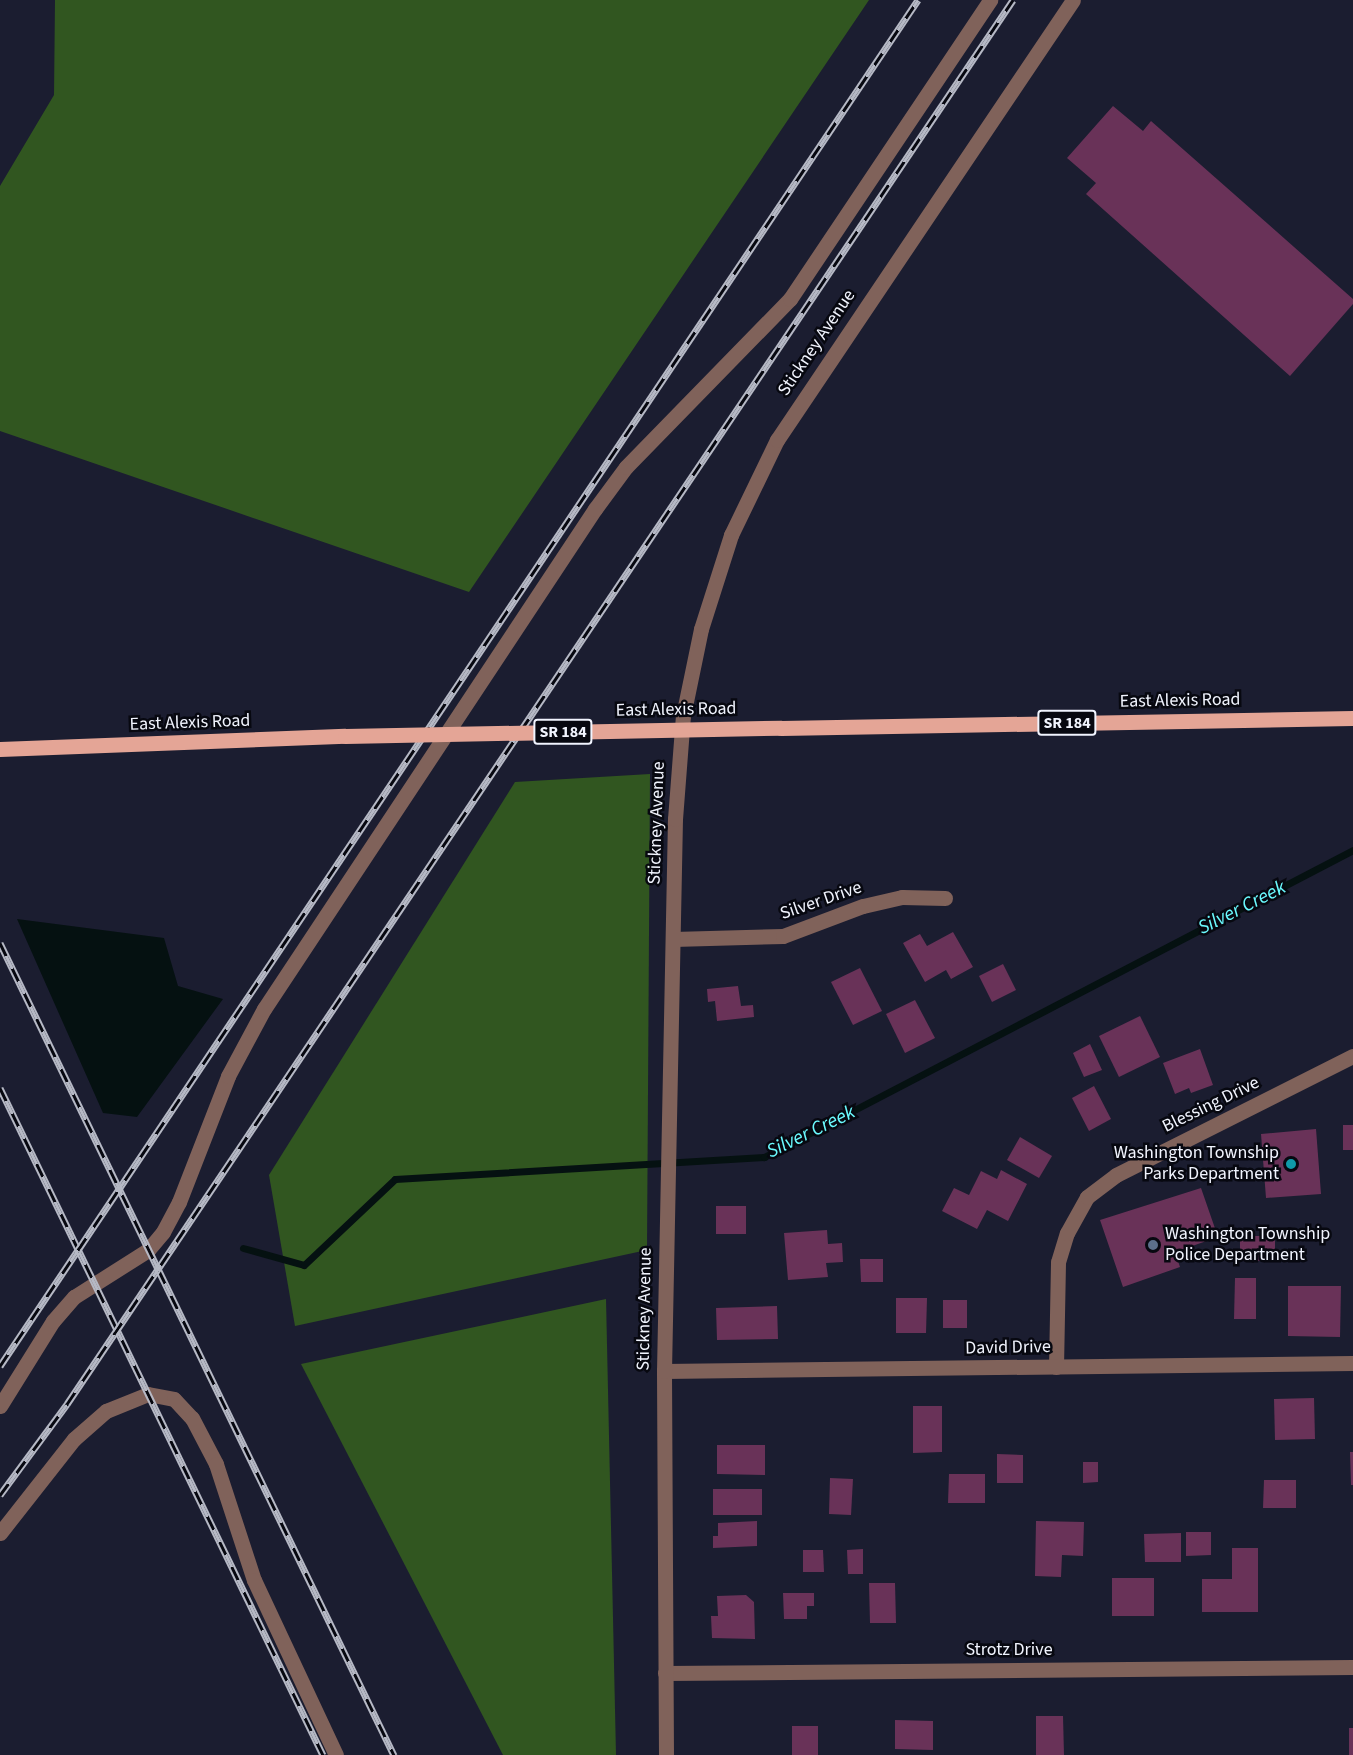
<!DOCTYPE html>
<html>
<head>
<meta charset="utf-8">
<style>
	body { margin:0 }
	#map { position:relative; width:1353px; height:1755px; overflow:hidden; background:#1b1d30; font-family:"Source Sans 3",sans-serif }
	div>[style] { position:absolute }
	.forest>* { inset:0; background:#315620 }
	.water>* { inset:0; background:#051111 }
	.stream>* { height:7px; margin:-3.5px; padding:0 3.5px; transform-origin:3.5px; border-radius:3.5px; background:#051111 }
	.building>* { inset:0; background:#693258 }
	.minor>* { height:15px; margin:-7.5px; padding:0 7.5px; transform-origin:7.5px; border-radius:7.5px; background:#80625a }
	.major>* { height:15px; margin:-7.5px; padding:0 7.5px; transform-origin:7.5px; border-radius:7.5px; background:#e4a596 }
	.rail>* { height:7px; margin-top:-3.5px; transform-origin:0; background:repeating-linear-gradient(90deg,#070810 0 14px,#b6b9c5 0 28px); box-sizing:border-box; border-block:2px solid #b6b9c5 }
	.major-bridge>* { height:15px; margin:-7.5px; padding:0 7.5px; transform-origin:7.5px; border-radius:7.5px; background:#e4a596 }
	.dots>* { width:16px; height:16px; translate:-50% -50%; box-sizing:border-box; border:3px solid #070810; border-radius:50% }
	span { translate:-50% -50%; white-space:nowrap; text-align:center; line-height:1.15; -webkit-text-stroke:5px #070810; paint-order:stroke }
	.shield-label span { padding:2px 4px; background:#070810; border:2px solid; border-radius:4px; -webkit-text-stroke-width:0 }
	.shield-label { font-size:16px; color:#f1f4fe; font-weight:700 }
	.street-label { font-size:18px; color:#f1f4fe }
	.poi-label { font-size:18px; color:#f1f4fe }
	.right { translate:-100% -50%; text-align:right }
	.left { translate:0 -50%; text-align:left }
	.water-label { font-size:20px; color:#6bfbff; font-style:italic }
</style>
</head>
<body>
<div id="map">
	<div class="forest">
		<div style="clip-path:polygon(55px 0,869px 0,469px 592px,0 431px,0 186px,54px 95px)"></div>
		<div style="clip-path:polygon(650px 774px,647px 1250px,295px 1326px,269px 1175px,515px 782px)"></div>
		<div style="clip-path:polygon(606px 1299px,616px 1755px,503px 1755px,301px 1364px)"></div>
	</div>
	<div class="water">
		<div style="clip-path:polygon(17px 919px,164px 938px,178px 986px,223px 999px,137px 1117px,103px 1113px)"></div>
	</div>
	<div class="stream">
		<div style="left:243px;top:1248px;width:63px;rotate:15.6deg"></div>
		<div style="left:304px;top:1265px;width:125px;rotate:-43.4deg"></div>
		<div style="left:395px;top:1179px;width:370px;rotate:-3.4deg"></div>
		<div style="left:764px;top:1157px;width:664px;rotate:-27.53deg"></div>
	</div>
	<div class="building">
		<div style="clip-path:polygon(1113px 106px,1143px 131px,1151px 121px,1353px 299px,1353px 304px,1290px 376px,1086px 194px,1096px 183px,1067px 158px)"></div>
		<div style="clip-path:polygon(953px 932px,973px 967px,951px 979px,946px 970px,925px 982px,903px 943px,920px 934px,927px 946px)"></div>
		<div style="clip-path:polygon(1003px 964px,1016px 990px,992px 1002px,979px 976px)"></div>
		<div style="clip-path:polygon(860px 968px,882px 1011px,853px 1025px,831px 982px)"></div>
		<div style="clip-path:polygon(738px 986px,741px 1006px,753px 1005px,754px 1017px,717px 1021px,715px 1001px,708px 1002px,707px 989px)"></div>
		<div style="clip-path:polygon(915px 1000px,935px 1038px,905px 1053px,886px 1014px)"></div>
		<div style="clip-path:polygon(1140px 1016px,1160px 1057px,1119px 1077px,1099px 1036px)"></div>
		<div style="clip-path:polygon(1090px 1044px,1102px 1070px,1084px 1077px,1073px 1053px)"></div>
		<div style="clip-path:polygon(1200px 1049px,1213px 1085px,1191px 1093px,1189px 1088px,1175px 1094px,1163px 1063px)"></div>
		<div style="clip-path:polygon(1094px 1086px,1111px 1119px,1089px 1131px,1072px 1098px)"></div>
		<div style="clip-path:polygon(1343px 1125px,1353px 1125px,1353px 1150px,1343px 1150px)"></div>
		<div style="clip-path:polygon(1316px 1129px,1321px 1194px,1266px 1198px,1261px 1134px)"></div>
		<div style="clip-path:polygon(1020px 1137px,1052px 1156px,1039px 1178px,1007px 1160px)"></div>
		<div style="clip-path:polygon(1001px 1170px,1027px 1184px,1008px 1221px,987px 1210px,977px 1229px,942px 1211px,954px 1188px,969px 1195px,981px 1171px,997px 1179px)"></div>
		<div style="clip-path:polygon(1201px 1188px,1218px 1237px,1175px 1252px,1180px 1267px,1123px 1287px,1100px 1220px)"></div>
		<div style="clip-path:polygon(716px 1206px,746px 1206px,746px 1234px,716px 1234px)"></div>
		<div style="clip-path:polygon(827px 1230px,828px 1244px,842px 1243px,843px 1262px,826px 1263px,828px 1277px,788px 1280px,784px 1233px)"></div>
		<div style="clip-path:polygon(1240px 1236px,1275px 1236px,1275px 1261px,1240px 1261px)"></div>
		<div style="clip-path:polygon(860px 1259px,883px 1259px,883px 1282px,861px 1282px)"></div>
		<div style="clip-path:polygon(1235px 1278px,1256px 1278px,1256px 1319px,1234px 1319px)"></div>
		<div style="clip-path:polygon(1288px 1286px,1341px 1286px,1340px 1337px,1288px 1336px)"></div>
		<div style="clip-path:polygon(896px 1298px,927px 1298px,926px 1333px,896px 1333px)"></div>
		<div style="clip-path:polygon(943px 1300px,967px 1300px,967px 1328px,943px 1328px)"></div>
		<div style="clip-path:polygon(777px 1306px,778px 1339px,717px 1340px,716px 1308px)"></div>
		<div style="clip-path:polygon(1314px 1398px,1315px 1439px,1275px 1440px,1274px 1399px)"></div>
		<div style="clip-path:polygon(913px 1406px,942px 1406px,942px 1452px,913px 1453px)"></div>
		<div style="clip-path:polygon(717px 1445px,765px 1445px,765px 1475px,717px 1474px)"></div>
		<div style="clip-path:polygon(1350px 1452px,1353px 1452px,1353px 1485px,1351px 1485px)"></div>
		<div style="clip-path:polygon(997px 1454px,1023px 1455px,1023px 1483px,997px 1483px)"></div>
		<div style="clip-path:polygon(1083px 1462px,1098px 1462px,1098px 1482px,1083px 1483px)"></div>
		<div style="clip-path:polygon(949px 1474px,985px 1474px,985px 1503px,948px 1503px)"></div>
		<div style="clip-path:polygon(830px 1478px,853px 1479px,851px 1515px,829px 1514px)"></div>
		<div style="clip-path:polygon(1264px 1480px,1296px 1480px,1296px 1508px,1263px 1508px)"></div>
		<div style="clip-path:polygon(713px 1489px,762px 1489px,762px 1515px,713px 1515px)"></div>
		<div style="clip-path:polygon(757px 1521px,757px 1546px,713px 1548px,713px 1536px,718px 1536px,718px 1523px)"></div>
		<div style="clip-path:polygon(1036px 1521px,1084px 1522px,1083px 1556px,1062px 1555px,1061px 1577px,1035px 1576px)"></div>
		<div style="clip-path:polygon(1186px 1532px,1211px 1532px,1211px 1555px,1186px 1556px)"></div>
		<div style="clip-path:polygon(1181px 1533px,1181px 1562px,1145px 1562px,1144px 1534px)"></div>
		<div style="clip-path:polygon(1232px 1548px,1258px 1548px,1258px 1612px,1202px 1612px,1202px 1579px,1232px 1579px)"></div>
		<div style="clip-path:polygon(863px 1549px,863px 1574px,848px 1574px,847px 1550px)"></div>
		<div style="clip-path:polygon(803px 1550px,823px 1550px,824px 1572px,803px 1572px)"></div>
		<div style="clip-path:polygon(1112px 1578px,1154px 1578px,1154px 1616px,1112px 1616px)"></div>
		<div style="clip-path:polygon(869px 1583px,895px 1583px,896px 1623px,870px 1623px)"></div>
		<div style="clip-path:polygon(783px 1593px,814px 1593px,814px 1606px,807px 1606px,807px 1619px,784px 1619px)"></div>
		<div style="clip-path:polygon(746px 1595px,754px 1602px,755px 1639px,712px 1638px,711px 1616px,718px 1616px,717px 1596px)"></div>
		<div style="clip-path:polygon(1036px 1716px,1063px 1716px,1064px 1755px,1036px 1755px)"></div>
		<div style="clip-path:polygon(895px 1720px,933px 1721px,933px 1750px,895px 1749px)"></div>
		<div style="clip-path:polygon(792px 1726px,818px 1726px,818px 1755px,792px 1755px)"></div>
		<div style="clip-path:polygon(1349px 1728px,1353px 1728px,1353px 1755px,1349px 1755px)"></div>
	</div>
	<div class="minor">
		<div style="left:673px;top:939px;width:110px;rotate:-1.6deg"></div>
		<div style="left:783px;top:936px;width:85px;rotate:-20.6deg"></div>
		<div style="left:863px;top:906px;width:40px;rotate:-13deg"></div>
		<div style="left:902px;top:897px;width:43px;rotate:1.3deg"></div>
		<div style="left:1056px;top:1367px;width:105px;rotate:-88.9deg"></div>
		<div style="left:1058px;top:1262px;width:30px;rotate:-73deg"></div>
		<div style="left:1067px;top:1233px;width:41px;rotate:-60.9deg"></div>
		<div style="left:1087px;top:1197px;width:36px;rotate:-37deg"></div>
		<div style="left:1116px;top:1175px;width:265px;rotate:-26.7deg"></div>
		<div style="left:664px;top:1371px;width:689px;rotate:-0.67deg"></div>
		<div style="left:0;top:1406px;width:100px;rotate:-58.1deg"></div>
		<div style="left:53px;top:1321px;width:32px;rotate:-49deg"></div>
		<div style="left:74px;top:1297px;width:88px;rotate:-32.4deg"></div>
		<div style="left:148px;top:1250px;width:23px;rotate:-50deg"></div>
		<div style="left:163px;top:1232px;width:34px;rotate:-62deg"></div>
		<div style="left:179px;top:1202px;width:135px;rotate:-68.7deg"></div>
		<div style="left:228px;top:1076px;width:76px;rotate:-61.8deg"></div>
		<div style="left:264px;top:1009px;width:600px;rotate:-56.5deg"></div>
		<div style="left:595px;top:509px;width:52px;rotate:-53.6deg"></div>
		<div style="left:626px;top:467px;width:235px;rotate:-45.7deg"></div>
		<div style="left:790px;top:299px;width:360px;rotate:-56.2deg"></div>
		<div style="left:0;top:1533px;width:120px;rotate:-51.8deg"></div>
		<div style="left:74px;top:1439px;width:43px;rotate:-41.2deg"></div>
		<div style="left:106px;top:1411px;width:45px;rotate:-22deg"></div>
		<div style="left:148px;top:1394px;width:26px;rotate:11deg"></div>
		<div style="left:174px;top:1399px;width:26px;rotate:47deg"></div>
		<div style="left:192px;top:1418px;width:52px;rotate:62.4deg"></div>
		<div style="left:216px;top:1464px;width:122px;rotate:71.9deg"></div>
		<div style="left:254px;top:1580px;width:193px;rotate:64.9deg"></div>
		<div style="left:665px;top:1673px;width:688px;rotate:-0.5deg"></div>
		<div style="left:666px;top:1755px;width:384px;rotate:-90.3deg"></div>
		<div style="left:664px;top:1371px;width:552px;rotate:-88.86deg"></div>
		<div style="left:675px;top:819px;width:103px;rotate:-85.6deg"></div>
		<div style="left:683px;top:716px;width:89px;rotate:-78.3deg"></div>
		<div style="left:701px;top:629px;width:99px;rotate:-72.3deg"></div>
		<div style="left:731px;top:535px;width:106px;rotate:-64.2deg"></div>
		<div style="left:777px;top:440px;width:530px;rotate:-56.07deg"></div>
	</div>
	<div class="major">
		<div style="left:781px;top:728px;width:572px;rotate:-1deg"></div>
		<div style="left:0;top:749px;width:345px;rotate:-2.2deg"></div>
	</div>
	<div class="rail">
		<div style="left:0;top:943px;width:903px;rotate:64.12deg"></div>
		<div style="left:0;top:1088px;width:741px;rotate:64.16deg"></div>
		<div style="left:0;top:1366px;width:1646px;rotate:-56.1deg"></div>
		<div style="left:0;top:1495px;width:113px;rotate:-53.6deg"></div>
		<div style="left:67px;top:1404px;width:1693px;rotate:-56.03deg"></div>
	</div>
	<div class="major-bridge">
		<div style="left:345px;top:736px;width:436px;rotate:-1.1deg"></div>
	</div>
	<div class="dots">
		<div style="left:1291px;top:1164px;background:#0f9aa8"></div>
		<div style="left:1153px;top:1245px;background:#5c6f8a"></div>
	</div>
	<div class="shield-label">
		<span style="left:1067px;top:723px">SR 184</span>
		<span style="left:563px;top:732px">SR 184</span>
	</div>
	<div class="street-label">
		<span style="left:817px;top:343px;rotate:-56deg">Stickney Avenue</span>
		<span style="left:1180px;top:701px;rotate:-1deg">East Alexis Road</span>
		<span style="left:676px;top:710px;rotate:-1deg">East Alexis Road</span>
		<span style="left:190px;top:723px;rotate:-2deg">East Alexis Road</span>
		<span style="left:657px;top:823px;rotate:-88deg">Stickney Avenue</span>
		<span style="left:821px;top:901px;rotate:-19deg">Silver Drive</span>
		<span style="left:1211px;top:1105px;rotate:-26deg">Blessing Drive</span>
		<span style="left:645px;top:1309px;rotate:-89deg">Stickney Avenue</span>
		<span style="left:1008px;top:1348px;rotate:-1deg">David Drive</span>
		<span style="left:1009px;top:1650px">Strotz Drive</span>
	</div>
	<div class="poi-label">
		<span class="right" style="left:1279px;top:1164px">Washington Township<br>Parks Department</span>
		<span class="left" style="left:1165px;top:1245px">Washington Township<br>Police Department</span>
	</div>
	<div class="water-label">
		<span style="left:1242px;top:908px;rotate:-27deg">Silver Creek</span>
		<span style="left:811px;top:1132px;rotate:-26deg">Silver Creek</span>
	</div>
</div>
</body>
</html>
